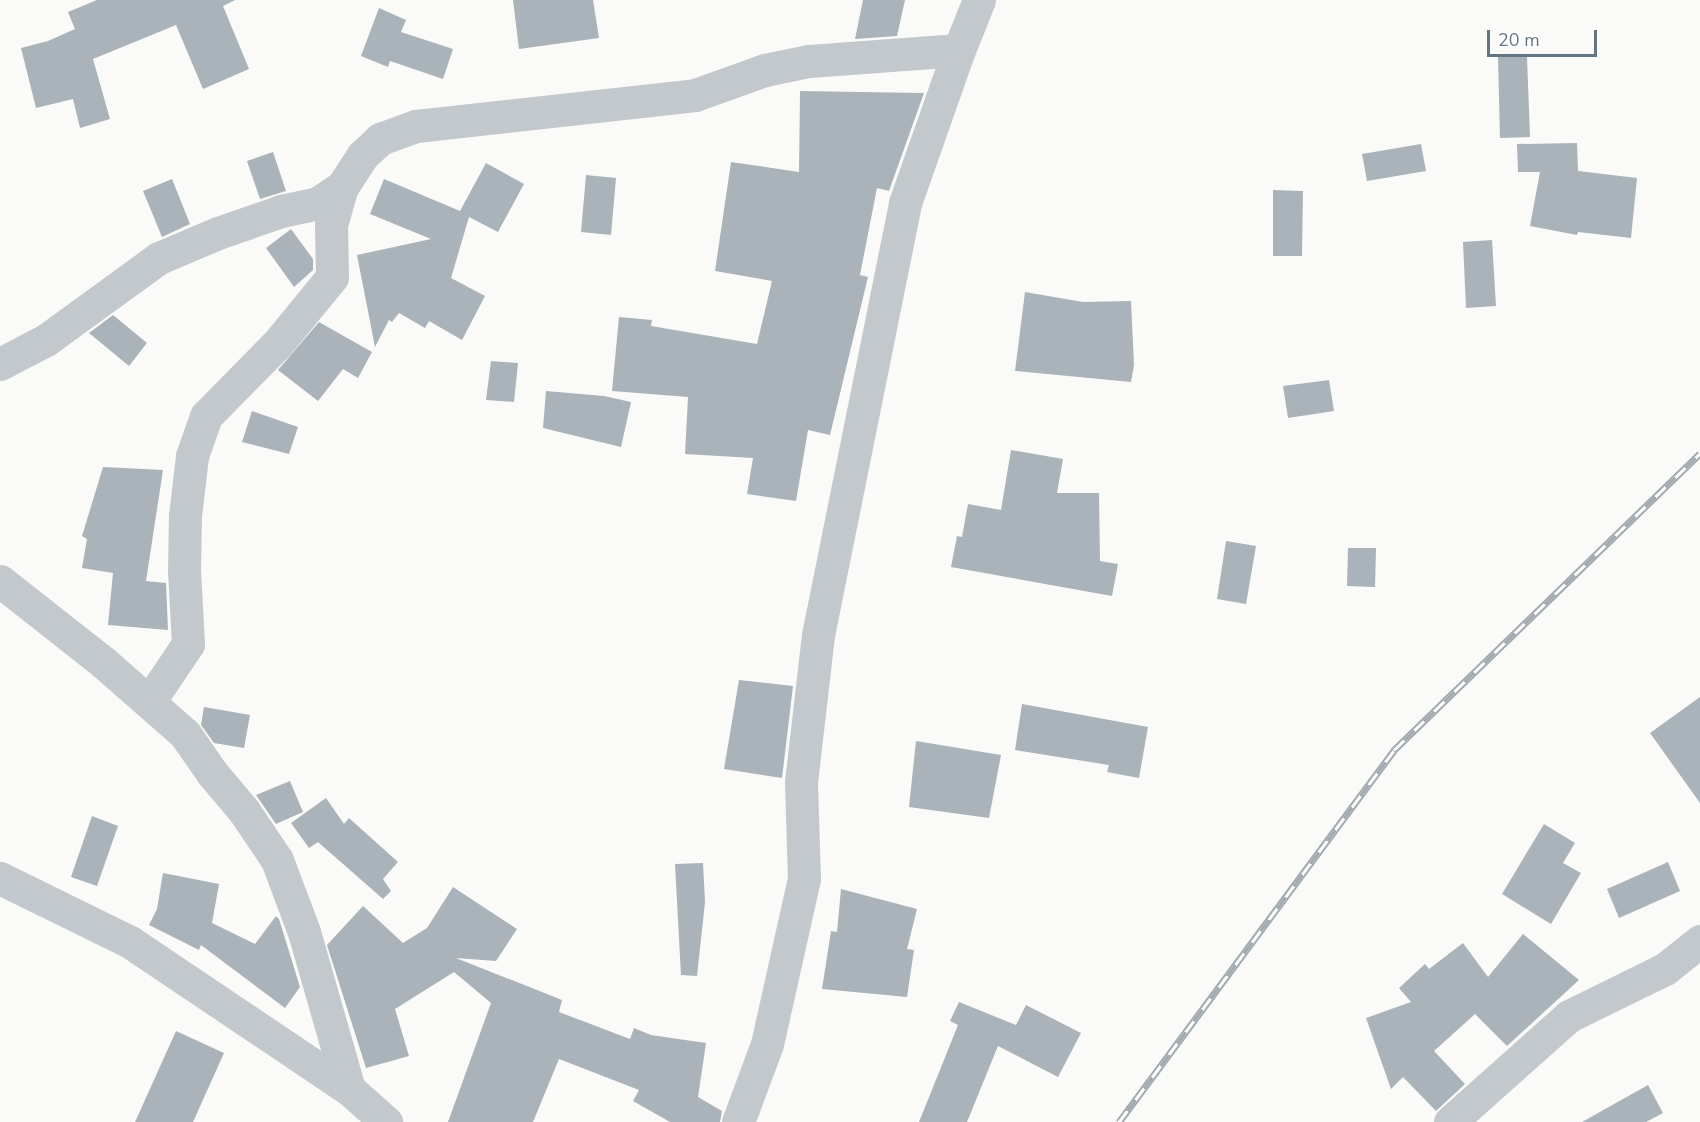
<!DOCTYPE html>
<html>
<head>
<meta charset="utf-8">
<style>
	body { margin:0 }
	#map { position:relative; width:1700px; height:1122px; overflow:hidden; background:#fafaf8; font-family:"Nunito Sans",sans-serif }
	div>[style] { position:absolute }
	.building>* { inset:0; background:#aab3b9 }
	.minor>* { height:33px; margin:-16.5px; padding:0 16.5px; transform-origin:16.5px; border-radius:16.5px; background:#c3c8cc }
	.rail>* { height:7px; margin-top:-3.5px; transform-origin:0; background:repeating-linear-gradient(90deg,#fff 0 14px,#a2aab0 0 28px); box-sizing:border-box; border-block:2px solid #a2aab0 }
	span { translate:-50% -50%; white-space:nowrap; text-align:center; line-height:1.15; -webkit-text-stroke:6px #fff; paint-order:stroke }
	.scale { position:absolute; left:1487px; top:30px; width:110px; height:27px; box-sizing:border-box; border:3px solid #657683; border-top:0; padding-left:8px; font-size:18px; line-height:21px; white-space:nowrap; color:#657683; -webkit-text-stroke:4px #fff; paint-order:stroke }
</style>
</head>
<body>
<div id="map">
	<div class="building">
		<div style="clip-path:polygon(97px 0,235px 0,223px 6px,249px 69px,203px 89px,176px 25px,93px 59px,110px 119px,80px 128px,73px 99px,36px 108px,21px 48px,48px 41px,75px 29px,68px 12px)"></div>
		<div style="clip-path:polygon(513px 0,593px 0,599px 38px,519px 49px)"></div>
		<div style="clip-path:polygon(863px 0,905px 0,897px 36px,855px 39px)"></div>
		<div style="clip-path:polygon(379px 8px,406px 20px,401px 32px,453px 49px,443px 79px,390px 61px,388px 67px,361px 56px)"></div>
		<div style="clip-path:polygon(1498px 57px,1527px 57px,1530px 137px,1500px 138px)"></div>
		<div style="clip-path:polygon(800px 91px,924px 93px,889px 191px,877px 188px,860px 275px,868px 277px,830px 435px,808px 430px,796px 501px,747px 494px,753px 458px,685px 454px,688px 397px,612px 391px,619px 317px,652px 320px,651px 326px,757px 344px,772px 281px,715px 271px,731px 162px,799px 172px)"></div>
		<div style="clip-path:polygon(1577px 143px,1578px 171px,1637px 178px,1631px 238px,1578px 232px,1577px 235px,1530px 226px,1540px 172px,1518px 172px,1517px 144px)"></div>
		<div style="clip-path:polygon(1421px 144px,1426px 171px,1367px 181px,1362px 154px)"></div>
		<div style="clip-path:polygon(273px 152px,286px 191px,260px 199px,247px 161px)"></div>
		<div style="clip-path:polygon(486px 163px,524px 184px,498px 232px,469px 217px,451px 278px,485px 296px,462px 340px,429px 321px,425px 328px,399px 313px,392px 322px,389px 320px,375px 347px,357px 255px,431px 239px,370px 214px,384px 179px,460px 211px)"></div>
		<div style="clip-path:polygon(586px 175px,616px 178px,611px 235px,581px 232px)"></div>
		<div style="clip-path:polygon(172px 179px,190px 224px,162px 237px,143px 191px)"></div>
		<div style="clip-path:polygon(1273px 190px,1303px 191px,1302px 256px,1273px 256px)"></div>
		<div style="clip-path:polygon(291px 229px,313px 259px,313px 270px,294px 287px,266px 248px)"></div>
		<div style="clip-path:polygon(1492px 240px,1496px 306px,1466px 308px,1463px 242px)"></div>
		<div style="clip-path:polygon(1025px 292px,1083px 302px,1131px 301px,1134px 365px,1131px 382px,1015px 371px)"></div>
		<div style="clip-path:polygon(113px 315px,147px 343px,129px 366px,89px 333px)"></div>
		<div style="clip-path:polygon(319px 322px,372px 352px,358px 378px,343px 369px,318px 401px,278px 370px)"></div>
		<div style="clip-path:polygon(491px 361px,518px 363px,514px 402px,486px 400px)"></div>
		<div style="clip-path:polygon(1329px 380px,1334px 411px,1288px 418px,1283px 386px)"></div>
		<div style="clip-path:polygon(546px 391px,604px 396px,631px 402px,621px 447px,543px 428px)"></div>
		<div style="clip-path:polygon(252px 411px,298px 427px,289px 454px,242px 442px)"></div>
		<div style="clip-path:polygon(1011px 450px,1063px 459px,1057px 493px,1099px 493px,1100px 561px,1118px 564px,1112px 596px,951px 567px,957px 536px,962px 537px,968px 504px,1001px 510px)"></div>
		<div style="clip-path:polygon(103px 467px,163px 470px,146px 581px,166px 583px,168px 630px,108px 625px,113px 573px,82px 568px,87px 539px,82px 536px)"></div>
		<div style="clip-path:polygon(1226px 541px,1256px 546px,1246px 604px,1217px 599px)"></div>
		<div style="clip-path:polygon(1348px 548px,1376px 548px,1375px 587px,1347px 586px)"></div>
		<div style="clip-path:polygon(739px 680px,793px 686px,782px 778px,724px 769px)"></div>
		<div style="clip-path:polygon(1700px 697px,1700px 803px,1650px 733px)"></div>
		<div style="clip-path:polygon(1022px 704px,1148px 727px,1139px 778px,1107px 772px,1109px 765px,1015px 750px)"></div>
		<div style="clip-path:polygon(204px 707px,250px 715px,244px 748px,214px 743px,201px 725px)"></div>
		<div style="clip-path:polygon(916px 741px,1001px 755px,989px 818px,909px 807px)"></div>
		<div style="clip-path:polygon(290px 781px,303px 812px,276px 824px,256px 795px)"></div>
		<div style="clip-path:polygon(326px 798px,344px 824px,349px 818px,398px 862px,383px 879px,391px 891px,383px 899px,318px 842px,309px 848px,291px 823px)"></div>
		<div style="clip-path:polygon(92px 816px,118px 826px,97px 886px,71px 877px)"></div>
		<div style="clip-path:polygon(1544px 824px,1575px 843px,1563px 863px,1581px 873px,1551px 924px,1502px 894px)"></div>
		<div style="clip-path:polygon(1668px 862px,1680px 891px,1619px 918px,1607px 889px)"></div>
		<div style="clip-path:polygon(703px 863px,705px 902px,697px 976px,681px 975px,675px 864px)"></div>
		<div style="clip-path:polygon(163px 873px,219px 884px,212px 923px,255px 944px,276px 916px,279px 919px,300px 987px,285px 1008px,201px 945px,199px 950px,149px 925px,157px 909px)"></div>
		<div style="clip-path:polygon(453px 887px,517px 929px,496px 961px,456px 958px,562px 1000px,559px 1012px,630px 1039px,634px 1028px,651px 1035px,706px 1043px,698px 1097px,722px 1111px,720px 1122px,670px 1122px,633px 1101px,639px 1090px,559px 1059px,533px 1122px,448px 1122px,491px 1003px,454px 972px,395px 1009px,409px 1056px,366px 1068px,327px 945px,363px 906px,403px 943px,427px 928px)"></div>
		<div style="clip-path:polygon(841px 889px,917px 909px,907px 949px,914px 950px,907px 997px,822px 989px,831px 931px,837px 932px)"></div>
		<div style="clip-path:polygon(1523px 934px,1579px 980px,1507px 1046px,1475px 1014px,1434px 1051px,1465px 1084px,1436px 1111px,1403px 1077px,1391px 1089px,1366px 1018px,1411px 1002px,1399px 988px,1425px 964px,1429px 969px,1463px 943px,1488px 977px)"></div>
		<div style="clip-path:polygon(959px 1002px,1016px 1025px,1026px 1005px,1081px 1033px,1058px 1077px,998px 1046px,967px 1122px,919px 1122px,958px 1025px,950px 1021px)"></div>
		<div style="clip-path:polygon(176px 1031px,224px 1053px,193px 1122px,135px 1122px)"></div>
		<div style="clip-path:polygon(1648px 1085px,1663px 1113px,1646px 1122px,1582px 1122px)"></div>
	</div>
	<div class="minor">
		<div style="left:0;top:364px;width:52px;rotate:-27.6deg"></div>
		<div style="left:46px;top:340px;width:140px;rotate:-36deg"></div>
		<div style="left:159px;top:258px;width:64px;rotate:-23deg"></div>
		<div style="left:218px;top:233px;width:67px;rotate:-19.2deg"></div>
		<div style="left:281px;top:211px;width:38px;rotate:-12deg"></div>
		<div style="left:318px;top:203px;width:29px;rotate:-34deg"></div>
		<div style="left:0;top:581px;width:131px;rotate:38.2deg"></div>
		<div style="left:103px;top:662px;width:109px;rotate:41.3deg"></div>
		<div style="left:185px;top:734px;width:47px;rotate:55.3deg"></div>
		<div style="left:212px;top:773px;width:50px;rotate:49.9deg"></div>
		<div style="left:244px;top:811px;width:59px;rotate:56deg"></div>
		<div style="left:277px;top:860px;width:77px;rotate:69.4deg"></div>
		<div style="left:304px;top:932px;width:163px;rotate:74deg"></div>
		<div style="left:149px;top:702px;width:70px;rotate:-56.1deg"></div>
		<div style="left:188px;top:644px;width:73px;rotate:-93.1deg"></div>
		<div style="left:184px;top:571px;width:55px;rotate:-89deg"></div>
		<div style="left:185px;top:516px;width:60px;rotate:-83.3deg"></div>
		<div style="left:192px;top:456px;width:42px;rotate:-70.7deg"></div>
		<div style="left:206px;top:416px;width:103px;rotate:-45.4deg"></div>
		<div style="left:278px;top:343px;width:85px;rotate:-50.7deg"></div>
		<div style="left:332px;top:277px;width:52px;rotate:-91.1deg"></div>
		<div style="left:331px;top:225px;width:40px;rotate:-74deg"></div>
		<div style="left:342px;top:187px;width:37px;rotate:-57deg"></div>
		<div style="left:362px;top:156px;width:25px;rotate:-43deg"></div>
		<div style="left:380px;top:139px;width:38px;rotate:-20deg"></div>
		<div style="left:416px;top:126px;width:281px;rotate:-6.3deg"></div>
		<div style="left:695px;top:95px;width:74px;rotate:-19.7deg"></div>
		<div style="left:765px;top:70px;width:45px;rotate:-11.6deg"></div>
		<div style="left:809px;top:61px;width:150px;rotate:-4.2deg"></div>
		<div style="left:0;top:878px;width:145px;rotate:26.2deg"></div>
		<div style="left:130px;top:942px;width:264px;rotate:33.9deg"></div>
		<div style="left:349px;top:1089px;width:50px;rotate:41.7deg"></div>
		<div style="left:738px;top:1122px;width:83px;rotate:-69.6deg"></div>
		<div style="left:767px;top:1044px;width:169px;rotate:-77.4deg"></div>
		<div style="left:804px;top:879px;width:97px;rotate:-91.8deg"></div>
		<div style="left:801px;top:782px;width:148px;rotate:-83.4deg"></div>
		<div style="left:818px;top:635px;width:441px;rotate:-78.6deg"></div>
		<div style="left:905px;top:203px;width:162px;rotate:-70.6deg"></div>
		<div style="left:959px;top:50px;width:54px;rotate:-68.2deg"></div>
		<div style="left:1450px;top:1122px;width:159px;rotate:-41.7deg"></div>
		<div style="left:1569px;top:1016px;width:107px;rotate:-26.1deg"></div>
		<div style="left:1665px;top:969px;width:45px;rotate:-38.7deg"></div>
	</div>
	<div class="rail">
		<div style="left:1119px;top:1122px;width:463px;rotate:-53.5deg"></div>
		<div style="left:1394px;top:750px;width:426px;rotate:-44.1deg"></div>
	</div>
	<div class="scale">20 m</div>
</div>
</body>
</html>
